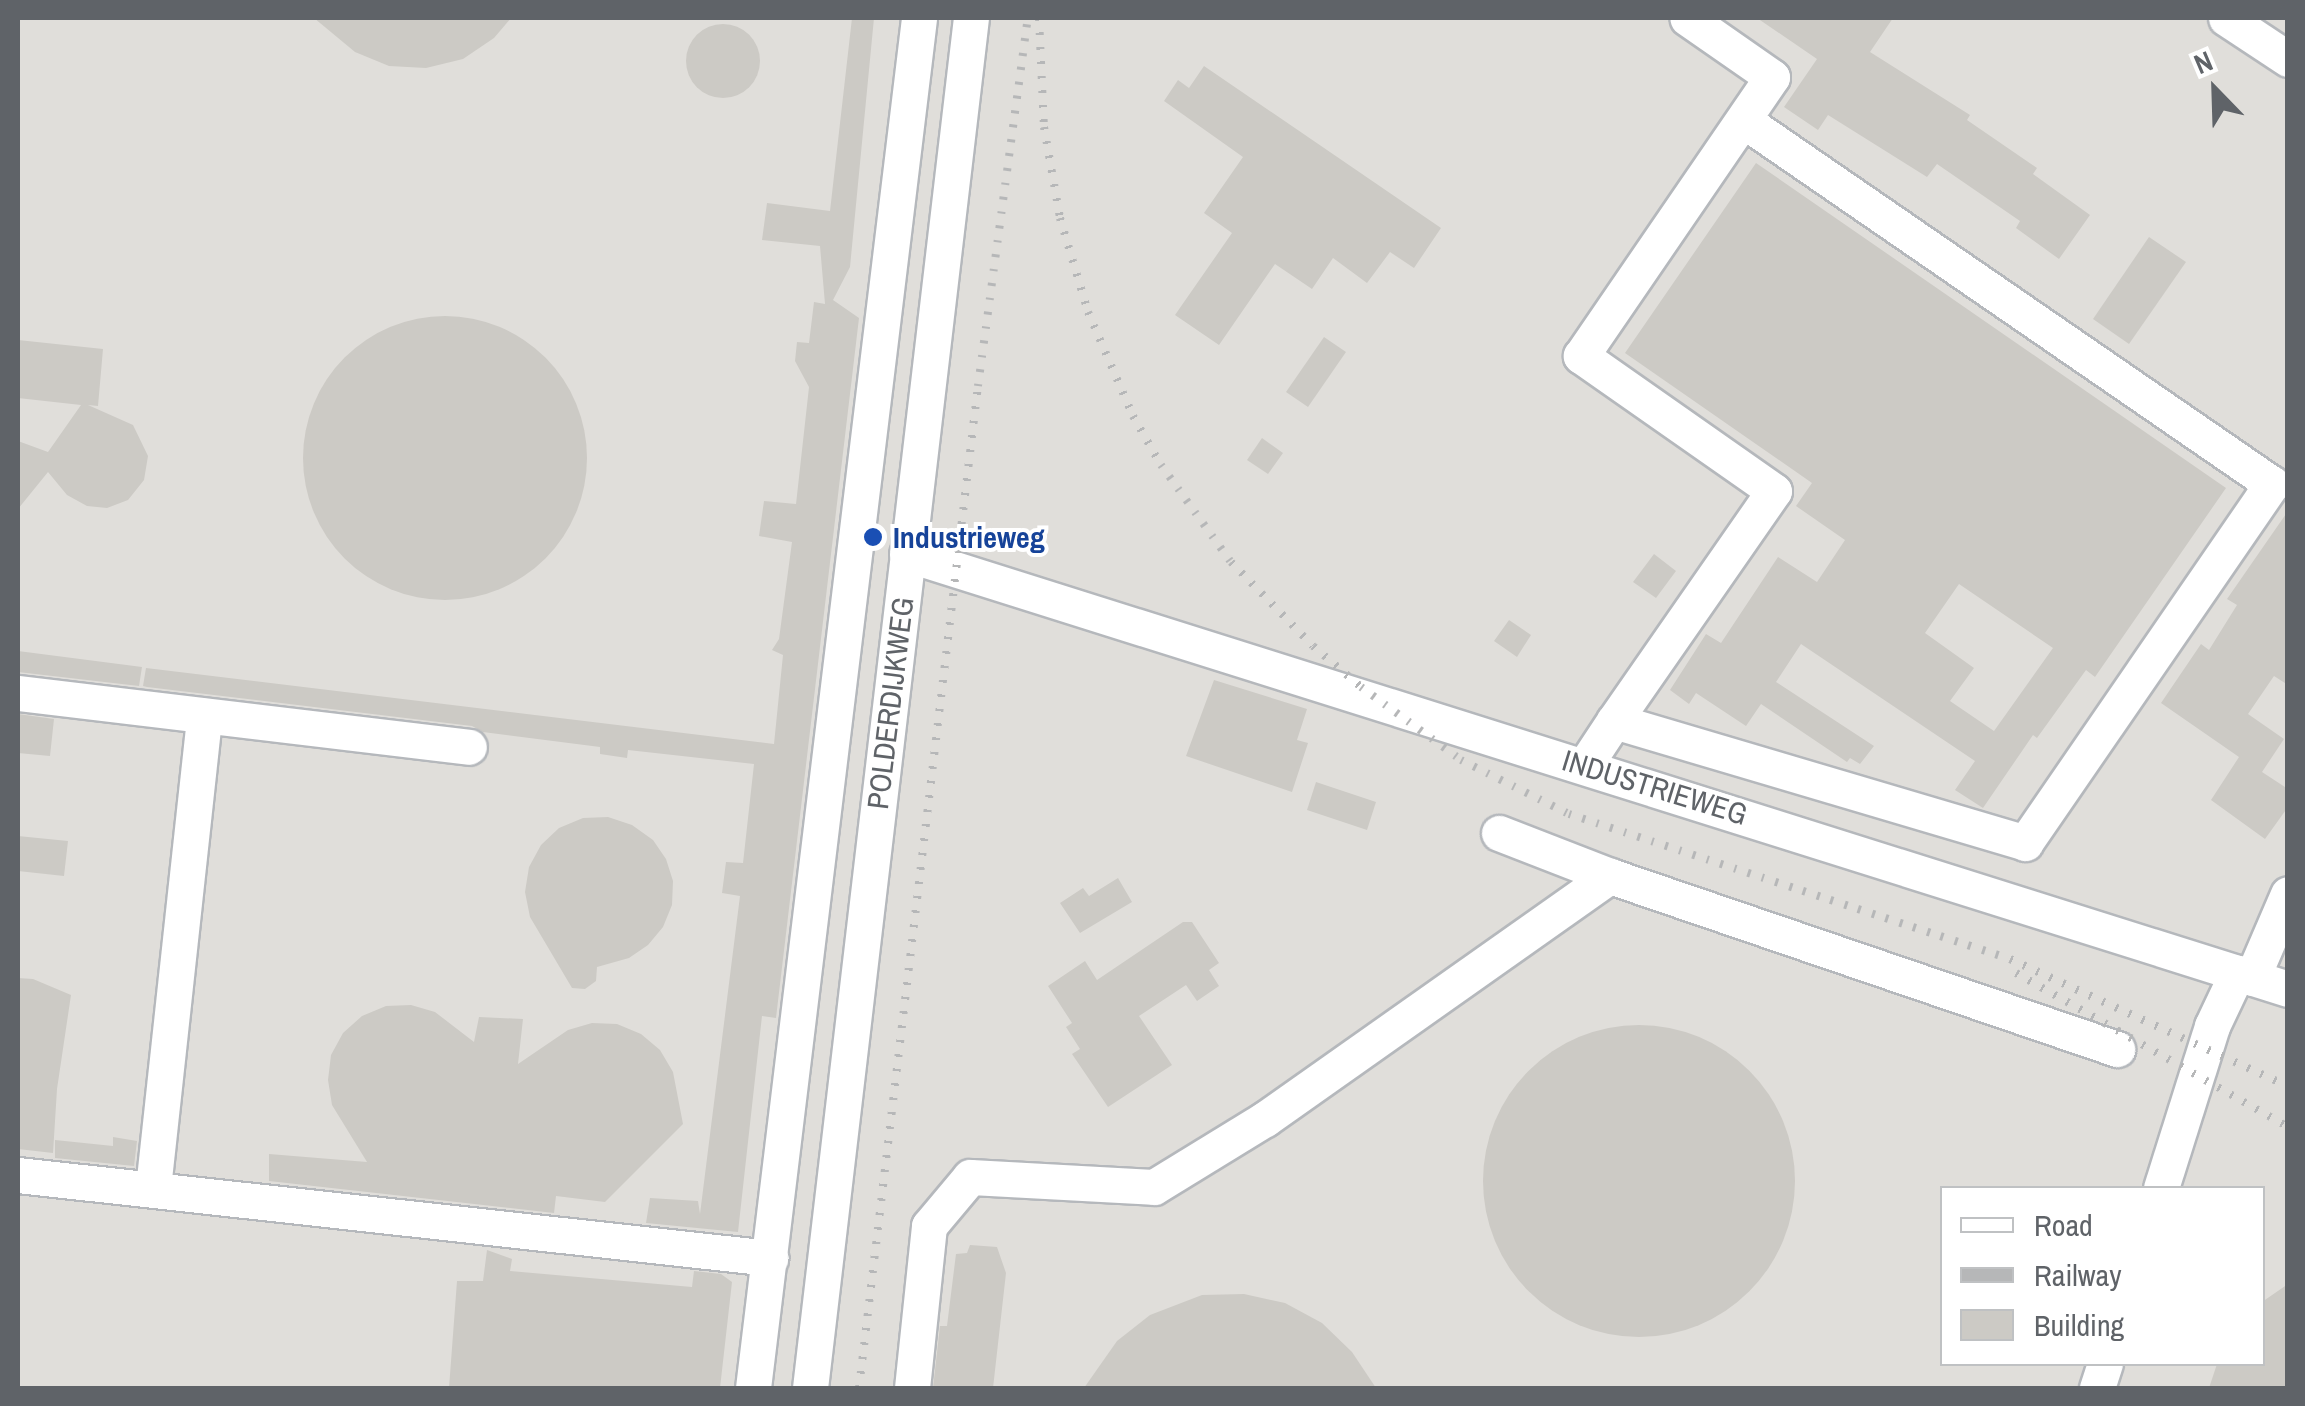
<!DOCTYPE html>
<html>
<head>
<meta charset="utf-8">
<style>
	body { margin:0 }
	#map { position:relative; width:2305px; height:1406px; overflow:hidden; background:#f1efe8; font-family:"Archivo Narrow",sans-serif }
	div>[style] { position:absolute }
	.industrial>* { inset:0; background:#e0deda }
	.building>* { inset:0; background:#cccac5 }
	.round { border-radius:50% }
	.roads { filter:drop-shadow(2px 0 #b5b8bc) drop-shadow(-2px 0 #b5b8bc) drop-shadow(0 2px #b5b8bc) drop-shadow(0 -2px #b5b8bc) }
	.minor>* { height:35px; margin:-17.5px; padding:0 17.5px; transform-origin:17.5px; border-radius:17.5px; background:#fff }
	.rail>* { height:8px; margin-top:-4px; transform-origin:0; background:repeating-linear-gradient(90deg,#b6b7b8 0 2.5px,transparent 0 14.5px) }
	.dots>* { width:28px; height:28px; translate:-50% -50%; box-sizing:border-box; border:5px solid #fff; border-radius:50% }
	span { translate:-50% -50%; white-space:nowrap; text-align:center; line-height:1.15; -webkit-text-stroke:8px #fff; paint-order:stroke }
	.transit-label { font-size:30px; color:#164399; font-weight:700 }
	.left { translate:0 -50%; text-align:left }
	.street-label { font-size:30px; color:#5f6368 }
	.frame { position:absolute; inset:0; border:20px solid #5f6368; pointer-events:none }
	.legend { position:absolute; left:1940px; top:1186px; width:325px; height:180px; box-sizing:border-box; background:#fff; border:2px solid #bfc1c3; margin:0; padding:12px 18px; list-style:none; font-size:30px; color:#5f6368 }
	.legend li { display:flex; align-items:center; gap:20px; height:50px }
	.legend b { width:50px; border:2px solid #bfc1c3 }
	.north { position:absolute; left:2165px; top:40px; width:100px; height:100px; -webkit-text-stroke:8px #fff; paint-order:stroke; rotate:337deg; font-size:28px; font-weight:700; line-height:40px; text-align:center; color:#5f6368 }
	.north::after { content:''; display:block; margin:auto; width:35px; height:45px; background:#5f6368; clip-path:polygon(50% 0,100% 100%,50% 72%,0 100%) }
</style>
</head>
<body>
<div id="map">
	<div class="industrial">
		<div style="clip-path:polygon(evenodd,18px 18px,2287px 18px,2287px 1388px,18px 1388px,18px 18px,1942px 1188px,2262px 1188px,2262px 1364px,1942px 1364px,1942px 1188px)"></div>
	</div>
	<div class="building">
		<div style="clip-path:polygon(314px 18px,511px 18px,494px 38px,463px 59px,426px 68px,389px 66px,355px 52px)"></div>
		<div style="clip-path:polygon(852px 18px,874px 18px,850px 267px,833px 300px,859px 318px,776px 1018px,762px 1016px,738px 1232px,646px 1223px,650px 1198px,698px 1201px,700px 1214px,740px 896px,722px 893px,726px 862px,743px 863px,754px 764px,628px 750px,627px 758px,600px 754px,600px 747px,483px 732px,472px 726px,147px 687px,143px 686px,146px 668px,774px 744px,783px 655px,772px 650px,779px 639px,792px 542px,759px 536px,764px 501px,796px 504px,809px 387px,795px 361px,797px 342px,809px 343px,814px 302px,825px 304px,820px 246px,762px 240px,767px 203px,830px 211px)"></div>
		<div style="clip-path:polygon(1757px 18px,1893px 18px,1870px 52px,1970px 115px,1967px 120px,2037px 168px,2033px 174px,2090px 215px,2059px 259px,2016px 228px,2020px 221px,1937px 164px,1927px 177px,1828px 115px,1818px 130px,1784px 107px,1817px 59px)"></div>
		<div class="round" style="left:686px;top:24px;width:74px;height:74px"></div>
		<div style="clip-path:polygon(1204px 66px,1441px 228px,1414px 268px,1390px 252px,1367px 283px,1333px 258px,1312px 289px,1275px 264px,1219px 345px,1175px 315px,1232px 233px,1204px 213px,1243px 157px,1164px 101px,1178px 80px,1189px 88px)"></div>
		<div style="clip-path:polygon(evenodd,1756px 163px,2226px 488px,2095px 677px,2086px 670px,2037px 738px,2033px 735px,1983px 808px,1955px 790px,1975px 761px,1801px 644px,1776px 682px,1874px 746px,1860px 764px,1850px 758px,1847px 762px,1761px 704px,1746px 726px,1696px 693px,1689px 704px,1670px 690px,1706px 634px,1721px 643px,1778px 557px,1817px 582px,1845px 540px,1796px 506px,1812px 483px,1625px 353px,1756px 163px,1959px 584px,2053px 648px,1994px 731px,1950px 701px,1974px 668px,1925px 633px,1959px 584px)"></div>
		<div style="clip-path:polygon(2149px 237px,2186px 262px,2129px 344px,2093px 319px)"></div>
		<div class="round" style="left:303px;top:316px;width:284px;height:284px"></div>
		<div style="clip-path:polygon(1324px 337px,1346px 352px,1308px 407px,1286px 392px)"></div>
		<div style="clip-path:polygon(18px 340px,103px 349px,98px 406px,88px 405px,133px 425px,148px 456px,144px 480px,128px 500px,107px 508px,87px 506px,67px 495px,48px 472px,18px 509px,18px 441px,48px 452px,81px 405px,18px 398px)"></div>
		<div style="clip-path:polygon(1262px 438px,1283px 453px,1268px 474px,1247px 460px)"></div>
		<div style="clip-path:polygon(2288px 511px,2288px 685px,2274px 676px,2248px 714px,2284px 739px,2262px 772px,2288px 789px,2288px 807px,2265px 839px,2211px 800px,2239px 757px,2161px 703px,2201px 644px,2209px 650px,2237px 605px,2227px 599px)"></div>
		<div style="clip-path:polygon(1654px 554px,1676px 571px,1656px 598px,1633px 582px)"></div>
		<div style="clip-path:polygon(1509px 620px,1531px 635px,1517px 657px,1494px 641px)"></div>
		<div style="clip-path:polygon(18px 651px,142px 667px,139px 686px,18px 672px)"></div>
		<div style="clip-path:polygon(1214px 680px,1307px 709px,1297px 740px,1308px 743px,1292px 792px,1186px 756px)"></div>
		<div style="clip-path:polygon(18px 714px,54px 719px,50px 756px,18px 753px)"></div>
		<div style="clip-path:polygon(1316px 782px,1376px 802px,1367px 830px,1307px 810px)"></div>
		<div style="clip-path:polygon(608px 817px,632px 825px,653px 840px,666px 859px,673px 881px,672px 905px,663px 927px,648px 945px,629px 958px,597px 967px,596px 981px,585px 989px,572px 988px,530px 917px,525px 892px,529px 867px,541px 845px,559px 828px,583px 818px)"></div>
		<div style="clip-path:polygon(18px 836px,68px 841px,64px 876px,18px 871px)"></div>
		<div style="clip-path:polygon(1118px 878px,1132px 902px,1080px 933px,1060px 903px,1083px 888px,1089px 896px)"></div>
		<div style="clip-path:polygon(1183px 922px,1192px 922px,1219px 963px,1209px 970px,1219px 986px,1197px 1001px,1186px 985px,1139px 1016px,1172px 1065px,1108px 1107px,1072px 1054px,1080px 1049px,1066px 1027px,1072px 1023px,1048px 986px,1085px 961px,1097px 980px)"></div>
		<div style="clip-path:polygon(18px 978px,33px 979px,71px 995px,57px 1089px,53px 1153px,18px 1149px)"></div>
		<div style="clip-path:polygon(411px 1005px,435px 1012px,474px 1042px,479px 1017px,523px 1019px,518px 1064px,568px 1030px,592px 1023px,617px 1024px,641px 1034px,660px 1050px,673px 1072px,683px 1124px,605px 1202px,556px 1196px,554px 1213px,269px 1181px,269px 1154px,367px 1162px,332px 1105px,328px 1080px,331px 1055px,343px 1033px,362px 1016px,386px 1006px)"></div>
		<div class="round" style="left:1483px;top:1025px;width:312px;height:312px"></div>
		<div style="clip-path:polygon(113px 1137px,137px 1141px,134px 1166px,55px 1158px,55px 1140px,113px 1146px)"></div>
		<div style="clip-path:polygon(970px 1245px,997px 1247px,1006px 1273px,993px 1388px,933px 1388px,940px 1326px,947px 1326px,956px 1254px,967px 1253px)"></div>
		<div style="clip-path:polygon(487px 1250px,512px 1259px,510px 1271px,692px 1287px,694px 1271px,721px 1274px,732px 1282px,720px 1388px,449px 1388px,457px 1281px,483px 1281px)"></div>
		<div style="clip-path:polygon(2288px 1284px,2288px 1388px,2209px 1388px,2217px 1364px,2262px 1364px,2262px 1302px)"></div>
		<div style="clip-path:polygon(1244px 1294px,1285px 1303px,1322px 1323px,1352px 1352px,1376px 1388px,1084px 1388px,1117px 1341px,1150px 1315px,1202px 1295px)"></div>
	</div>
	<div class="roads">
		<div class="minor">
			<div style="left:2226px;top:18px;width:74px;rotate:33.5deg"></div>
			<div style="left:907px;top:554px;width:1448px;rotate:17.48deg"></div>
			<div style="left:18px;top:693px;width:454px;rotate:6.8deg"></div>
			<div style="left:1614px;top:721px;width:280px;rotate:-55.2deg"></div>
			<div style="left:1774px;top:491px;width:236px;rotate:-145deg"></div>
			<div style="left:1581px;top:356px;width:338px;rotate:-55.6deg"></div>
			<div style="left:1772px;top:77px;width:103px;rotate:-145.2deg"></div>
			<div style="left:1585px;top:765px;width:53px;rotate:-56.6deg"></div>
			<div style="left:1614px;top:721px;width:429px;rotate:16.5deg"></div>
			<div style="left:2025px;top:843px;width:436px;rotate:-55.5deg"></div>
			<div style="left:2272px;top:484px;width:642px;rotate:-145.47deg"></div>
			<div style="left:1499px;top:833px;width:119px;rotate:21.2deg"></div>
			<div style="left:2252px;top:978px;width:91px;rotate:-66.8deg"></div>
			<div style="left:18px;top:1175px;width:757px;rotate:6.3deg"></div>
			<div style="left:153px;top:1188px;width:475px;rotate:-83.8deg"></div>
			<div style="left:2161px;top:1188px;width:170px;rotate:-72.5deg"></div>
			<div style="left:2212px;top:1026px;width:59px;rotate:-64.7deg"></div>
			<div style="left:753px;top:1388px;width:1380px;rotate:-83.09deg"></div>
			<div style="left:810px;top:1388px;width:1379px;rotate:-83.3deg"></div>
			<div style="left:912px;top:1388px;width:163px;rotate:-84deg"></div>
			<div style="left:929px;top:1226px;width:64px;rotate:-50.1deg"></div>
			<div style="left:970px;top:1177px;width:184px;rotate:3.1deg"></div>
			<div style="left:1154px;top:1187px;width:130px;rotate:-31.5deg"></div>
			<div style="left:1265px;top:1119px;width:422px;rotate:-35.2deg"></div>
			<div style="left:1610px;top:876px;width:536px;rotate:18.84deg"></div>
			<div style="left:2097px;top:1388px;width:25px;rotate:-72deg"></div>
		</div>
	</div>
	<div class="rail">
		<div style="left:1039px;top:18px;width:109px;rotate:87.4deg"></div>
		<div style="left:1044px;top:127px;width:92px;rotate:80deg"></div>
		<div style="left:1060px;top:218px;width:98px;rotate:73.4deg"></div>
		<div style="left:1088px;top:312px;width:113px;rotate:66.6deg"></div>
		<div style="left:1133px;top:416px;width:56px;rotate:60.3deg"></div>
		<div style="left:1161px;top:465px;width:120px;rotate:54.2deg"></div>
		<div style="left:1231px;top:562px;width:117px;rotate:45.7deg"></div>
		<div style="left:1313px;top:646px;width:63px;rotate:40.5deg"></div>
		<div style="left:1361px;top:687px;width:124px;rotate:36.1deg"></div>
		<div style="left:1461px;top:760px;width:121px;rotate:26.6deg"></div>
		<div style="left:1569px;top:814px;width:464px;rotate:18.2deg"></div>
		<div style="left:2010px;top:959px;width:306px;rotate:24.6deg"></div>
		<div style="left:2016px;top:973px;width:313px;rotate:29.5deg"></div>
		<div style="left:859px;top:1388px;width:1009px;rotate:-83.23deg"></div>
		<div style="left:978px;top:386px;width:371px;rotate:-82.3deg"></div>
	</div>
	<div class="dots">
		<div style="left:873px;top:537px;background:#1a4fb4"></div>
	</div>
	<div class="transit-label">
		<span class="left" style="left:893px;top:537px">Industrieweg</span>
	</div>
	<div class="street-label">
		<span style="left:890px;top:703px;rotate:-83deg">POLDERDIJKWEG</span>
		<span style="left:1655px;top:787px;rotate:17deg">INDUSTRIEWEG</span>
	</div>
	<div class="frame"></div>
	<ul class="legend">
	<li><b style="height:12px;background:#fff"></b>Road</li>
	<li><b style="height:12px;background:#b6b7b8"></b>Railway</li>
	<li><b style="height:28px;background:#cccac5"></b>Building</li>
	</ul>
	<div class="north">N</div>
</div>
</body>
</html>
